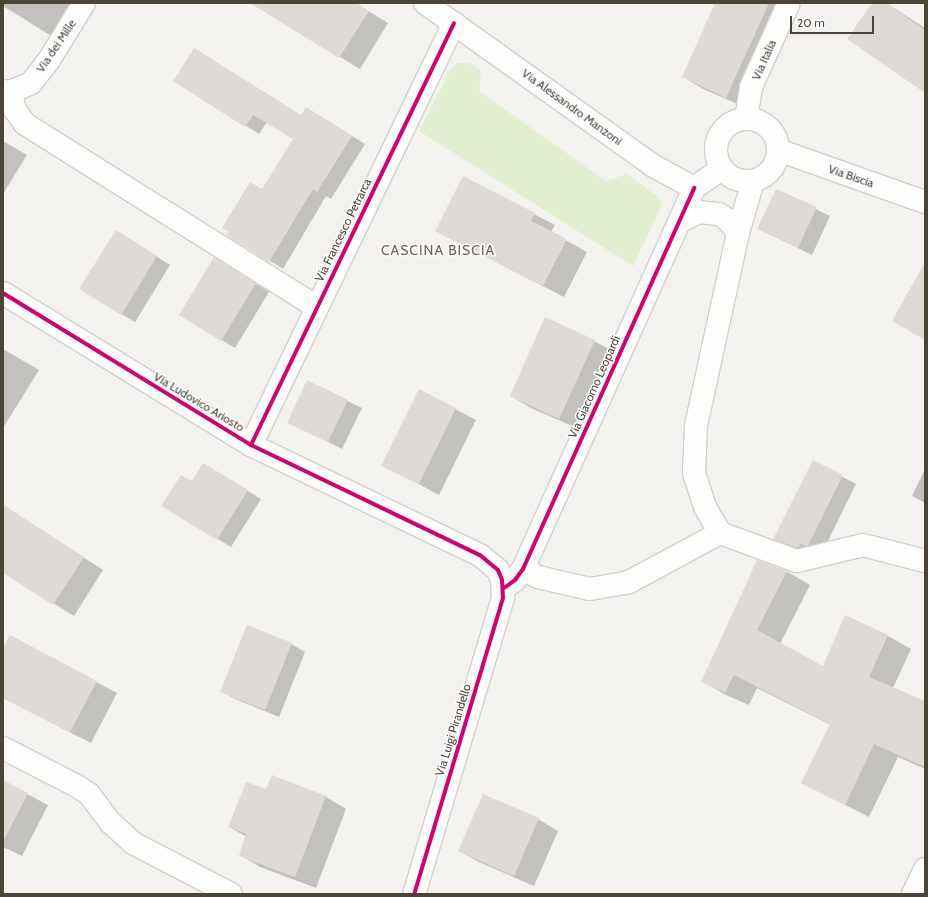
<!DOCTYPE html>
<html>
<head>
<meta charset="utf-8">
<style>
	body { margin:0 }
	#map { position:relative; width:928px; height:897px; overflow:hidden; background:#f4f2ee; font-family:Cabin,sans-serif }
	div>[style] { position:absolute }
	.green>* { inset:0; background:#e1eecf }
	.shadow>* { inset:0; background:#0003 }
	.building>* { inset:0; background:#dedbd6 }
	.roads { filter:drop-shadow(1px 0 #d2d0cb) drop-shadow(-1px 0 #d2d0cb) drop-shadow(0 1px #d2d0cb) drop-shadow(0 -1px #d2d0cb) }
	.minor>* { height:22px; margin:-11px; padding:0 11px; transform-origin:11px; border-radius:11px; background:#fdfdfc }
	.minor>.ring { margin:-11px; padding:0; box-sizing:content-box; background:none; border:22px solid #fdfdfc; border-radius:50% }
	.cycleway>* { height:4px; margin:-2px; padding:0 2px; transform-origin:2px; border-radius:2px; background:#d6006c }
	span { translate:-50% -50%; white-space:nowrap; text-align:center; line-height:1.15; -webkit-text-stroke:3px #fff; paint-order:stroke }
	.street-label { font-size:12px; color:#4b4439 }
	.quarter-label { font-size:14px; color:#6e6250; letter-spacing:1px }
	.frame { position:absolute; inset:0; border:4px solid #4b4439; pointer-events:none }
	.scale { position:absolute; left:790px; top:16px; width:84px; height:18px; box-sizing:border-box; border:2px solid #4b4439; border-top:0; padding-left:5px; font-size:12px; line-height:14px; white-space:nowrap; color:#4b4439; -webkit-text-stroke:3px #fff; paint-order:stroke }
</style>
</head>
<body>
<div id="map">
	<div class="green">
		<div style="clip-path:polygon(458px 63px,469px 63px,481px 70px,479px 91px,606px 181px,627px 174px,657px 196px,661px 201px,661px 207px,633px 266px,419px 131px,449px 72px,453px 66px)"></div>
	</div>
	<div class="shadow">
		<div style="clip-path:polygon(3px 3px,74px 3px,53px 37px,3px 6px)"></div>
		<div style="clip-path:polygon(252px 3px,355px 3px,388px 23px,360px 69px)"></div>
		<div style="clip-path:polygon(716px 3px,794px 3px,747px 108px,703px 89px,683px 77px)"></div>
		<div style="clip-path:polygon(873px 3px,886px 3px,925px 28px,925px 92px)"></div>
		<div style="clip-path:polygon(175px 81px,301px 115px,320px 116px,365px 144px,331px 199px,326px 196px,283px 269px,228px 235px,262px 190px,294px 139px,267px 122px,259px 134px)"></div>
		<div style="clip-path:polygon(3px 141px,27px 155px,3px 194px)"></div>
		<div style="clip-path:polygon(463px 177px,555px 225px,551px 232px,587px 252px,564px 297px,436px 231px)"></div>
		<div style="clip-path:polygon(777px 190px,830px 216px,812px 255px,759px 229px)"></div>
		<div style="clip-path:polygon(130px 239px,170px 265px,135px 322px,121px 314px)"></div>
		<div style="clip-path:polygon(227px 266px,269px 292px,235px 348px,180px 315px)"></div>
		<div style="clip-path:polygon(594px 341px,614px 352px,579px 429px,531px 408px,511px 396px)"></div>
		<div style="clip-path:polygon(3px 349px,39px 370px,3px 428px)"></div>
		<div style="clip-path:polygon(307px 382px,362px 408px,342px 449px,288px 422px)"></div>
		<div style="clip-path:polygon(419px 390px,476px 420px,439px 495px,383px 465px)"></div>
		<div style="clip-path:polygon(813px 461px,856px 484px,822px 553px,812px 555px,788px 546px,774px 539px)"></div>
		<div style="clip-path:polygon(925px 469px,925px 503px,912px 496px)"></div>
		<div style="clip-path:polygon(217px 472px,261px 499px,231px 547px,218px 539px,192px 483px)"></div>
		<div style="clip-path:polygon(3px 505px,103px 570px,74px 616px,3px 572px)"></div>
		<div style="clip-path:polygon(786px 571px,810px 585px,780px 644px,823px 667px,846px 616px,888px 636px,911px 649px,893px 688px,925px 702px,925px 769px,898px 757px,869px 817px,802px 783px,831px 725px,757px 688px,749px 705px,726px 695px,702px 681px)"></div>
		<div style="clip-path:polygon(10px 636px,117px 693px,91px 743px,3px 698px,3px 651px)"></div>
		<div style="clip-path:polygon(291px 644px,305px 652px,279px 717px,235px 699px,221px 691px)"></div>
		<div style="clip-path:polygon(272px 777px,326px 797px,346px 809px,316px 888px,260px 867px,240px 855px,247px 837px,229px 827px,267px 790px)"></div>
		<div style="clip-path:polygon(3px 781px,48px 805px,22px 856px,3px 847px)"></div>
		<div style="clip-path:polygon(538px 819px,558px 831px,534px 886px,479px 862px,459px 851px)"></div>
	</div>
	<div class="building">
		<div style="clip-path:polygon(250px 3px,356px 3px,369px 11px,339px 58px)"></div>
		<div style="clip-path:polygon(715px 3px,769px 3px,726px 98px,682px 77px)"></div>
		<div style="clip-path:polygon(872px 3px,886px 3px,925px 30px,925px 93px,847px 39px)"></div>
		<div style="clip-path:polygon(194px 48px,301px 115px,306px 107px,352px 136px,317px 192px,313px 189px,269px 262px,226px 235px,229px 232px,222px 228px,250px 182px,262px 189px,293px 139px,253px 115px,245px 127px,173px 81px)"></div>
		<div style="clip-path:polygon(463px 176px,535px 213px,531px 221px,567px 239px,543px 286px,435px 231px)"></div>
		<div style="clip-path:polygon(776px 189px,817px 207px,798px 248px,757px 229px)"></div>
		<div style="clip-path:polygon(116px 230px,157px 256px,121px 315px,79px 289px)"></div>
		<div style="clip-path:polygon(214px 257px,256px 283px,221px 341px,179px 315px)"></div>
		<div style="clip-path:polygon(925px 262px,925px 340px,892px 321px)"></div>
		<div style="clip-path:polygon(545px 317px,595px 340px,559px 419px,510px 396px)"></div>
		<div style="clip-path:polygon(307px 380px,348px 400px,328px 442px,287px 423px)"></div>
		<div style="clip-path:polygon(419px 389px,456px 408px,419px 484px,381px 466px)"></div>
		<div style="clip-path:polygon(813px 460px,843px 475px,808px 546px,800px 544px,798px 548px,773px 539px)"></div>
		<div style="clip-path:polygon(203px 463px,248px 490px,217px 540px,161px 506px,181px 475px,192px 481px)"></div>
		<div style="clip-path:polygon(3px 505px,84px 557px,53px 605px,3px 573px)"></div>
		<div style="clip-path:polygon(757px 560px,787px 571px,757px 630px,823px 666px,845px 615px,888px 635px,869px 677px,925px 701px,925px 767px,874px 744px,845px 805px,801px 783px,830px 724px,734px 675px,725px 692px,701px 682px)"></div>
		<div style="clip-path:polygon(247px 625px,292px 643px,265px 710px,220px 692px)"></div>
		<div style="clip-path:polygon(10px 635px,97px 681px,70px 732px,3px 698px,3px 648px)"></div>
		<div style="clip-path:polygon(272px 775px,326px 796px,295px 877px,239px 856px,246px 834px,228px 827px,246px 782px,266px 789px)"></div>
		<div style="clip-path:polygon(3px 780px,28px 793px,3px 842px)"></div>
		<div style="clip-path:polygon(483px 794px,539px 818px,514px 876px,458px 851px)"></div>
	</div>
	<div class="roads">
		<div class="minor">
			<div style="left:425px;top:3px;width:279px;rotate:35.5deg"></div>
			<div style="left:652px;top:165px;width:48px;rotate:28.7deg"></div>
			<div style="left:694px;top:188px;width:33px;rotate:-35deg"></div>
			<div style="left:3px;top:91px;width:7px;rotate:8deg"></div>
			<div style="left:10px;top:92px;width:23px;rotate:-23deg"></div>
			<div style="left:31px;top:83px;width:29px;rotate:-52deg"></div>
			<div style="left:49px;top:60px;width:67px;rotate:-58.4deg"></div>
			<div style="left:10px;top:92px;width:19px;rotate:74deg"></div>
			<div style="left:15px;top:110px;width:17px;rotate:54deg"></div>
			<div style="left:25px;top:124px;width:345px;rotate:32.1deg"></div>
			<div class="ring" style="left:716px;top:119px;width:40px;height:40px"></div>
			<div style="left:746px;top:119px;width:32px;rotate:-81deg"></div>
			<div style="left:751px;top:87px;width:92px;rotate:-65.7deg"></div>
			<div style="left:778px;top:150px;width:156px;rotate:19.5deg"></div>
			<div style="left:753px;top:181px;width:54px;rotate:106.1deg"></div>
			<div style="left:738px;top:233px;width:198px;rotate:102.3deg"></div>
			<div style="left:696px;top:426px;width:47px;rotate:92.4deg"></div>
			<div style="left:694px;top:473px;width:36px;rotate:72deg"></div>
			<div style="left:705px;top:507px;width:30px;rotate:60deg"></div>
			<div style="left:720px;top:533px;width:82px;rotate:20deg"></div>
			<div style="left:797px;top:561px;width:68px;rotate:-13.6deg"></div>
			<div style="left:863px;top:545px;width:64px;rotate:14.5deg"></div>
			<div style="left:679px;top:222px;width:22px;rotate:-27deg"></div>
			<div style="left:699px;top:212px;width:20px;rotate:6deg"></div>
			<div style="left:719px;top:214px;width:11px;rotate:34deg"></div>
			<div style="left:728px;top:220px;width:16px;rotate:52deg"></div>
			<div style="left:3px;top:293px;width:291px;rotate:31.5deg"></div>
			<div style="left:251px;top:445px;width:254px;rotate:25.7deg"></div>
			<div style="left:480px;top:555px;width:23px;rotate:40deg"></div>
			<div style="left:498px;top:570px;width:11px;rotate:68deg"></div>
			<div style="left:502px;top:580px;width:18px;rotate:87deg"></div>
			<div style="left:503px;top:598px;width:309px;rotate:106.7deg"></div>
			<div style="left:251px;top:445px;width:468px;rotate:-64.3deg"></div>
			<div style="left:523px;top:569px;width:17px;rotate:28deg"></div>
			<div style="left:538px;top:577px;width:53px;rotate:13deg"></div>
			<div style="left:590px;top:589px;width:40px;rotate:-10deg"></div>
			<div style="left:629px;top:582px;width:103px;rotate:-28.3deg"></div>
			<div style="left:504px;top:588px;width:14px;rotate:-36deg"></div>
			<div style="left:515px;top:580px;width:14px;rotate:-54deg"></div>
			<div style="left:523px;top:569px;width:418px;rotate:-65.8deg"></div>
			<div style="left:3px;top:748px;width:83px;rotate:27.2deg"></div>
			<div style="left:77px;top:786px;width:14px;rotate:34deg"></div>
			<div style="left:89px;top:794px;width:36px;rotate:53deg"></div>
			<div style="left:111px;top:823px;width:30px;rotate:42deg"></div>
			<div style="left:133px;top:843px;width:110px;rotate:27.5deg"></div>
			<div style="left:913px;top:894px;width:28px;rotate:-64deg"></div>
		</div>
	</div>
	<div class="cycleway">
		<div style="left:3px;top:293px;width:291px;rotate:31.5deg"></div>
		<div style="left:251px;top:445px;width:254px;rotate:25.7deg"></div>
		<div style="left:480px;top:555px;width:23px;rotate:40deg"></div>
		<div style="left:498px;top:570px;width:11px;rotate:68deg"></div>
		<div style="left:502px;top:580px;width:18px;rotate:87deg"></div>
		<div style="left:503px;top:598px;width:309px;rotate:106.7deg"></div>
		<div style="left:251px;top:445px;width:468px;rotate:-64.3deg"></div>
		<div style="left:504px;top:588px;width:14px;rotate:-36deg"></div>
		<div style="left:515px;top:580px;width:14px;rotate:-54deg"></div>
		<div style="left:523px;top:569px;width:418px;rotate:-65.8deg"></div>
	</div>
	<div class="street-label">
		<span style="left:56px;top:46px;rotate:-56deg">Via dei Mille</span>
		<span style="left:764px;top:60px;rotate:-66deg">Via Italia</span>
		<span style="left:572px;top:107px;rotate:36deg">Via Alessandro Manzoni</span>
		<span style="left:851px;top:176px;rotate:19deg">Via Biscia</span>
		<span style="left:343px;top:230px;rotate:-64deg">Via Francesco Petrarca</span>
		<span style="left:594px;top:387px;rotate:-66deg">Via Giacomo Leopardi</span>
		<span style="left:199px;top:402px;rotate:31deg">Via Ludovico Ariosto</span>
		<span style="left:453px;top:730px;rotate:-73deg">Via Luigi Pirandello</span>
	</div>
	<div class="quarter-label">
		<span style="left:438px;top:250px">CASCINA BISCIA</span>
	</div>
	<div class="frame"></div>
	<div class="scale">20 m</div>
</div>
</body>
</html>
